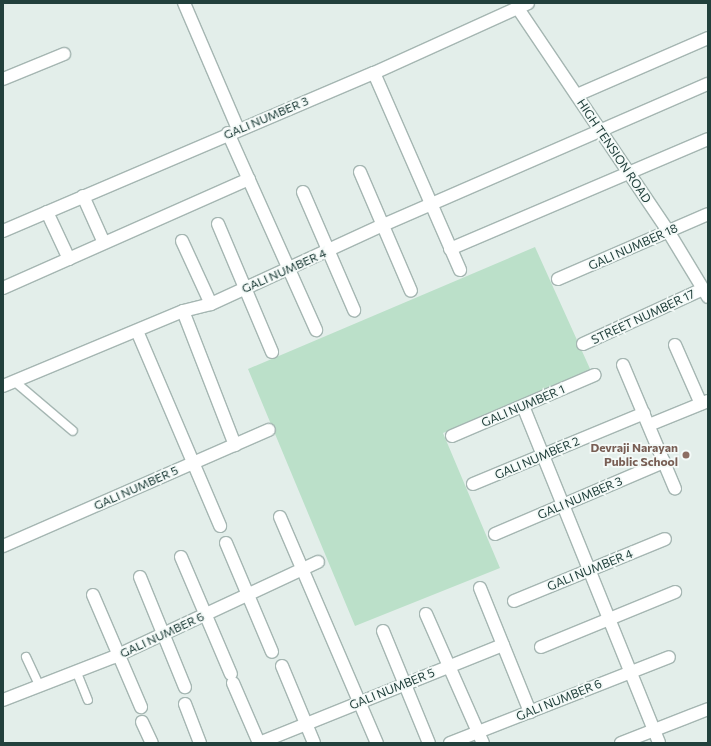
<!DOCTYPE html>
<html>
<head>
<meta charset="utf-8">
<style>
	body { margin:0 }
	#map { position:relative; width:711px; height:746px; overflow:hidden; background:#e3eeea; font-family:Commissioner,sans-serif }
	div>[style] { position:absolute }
	.green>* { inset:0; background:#bbe0c9 }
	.roads { filter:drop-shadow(1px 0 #a5b6b2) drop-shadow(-1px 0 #a5b6b2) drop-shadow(0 1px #a5b6b2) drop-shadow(0 -1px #a5b6b2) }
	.lane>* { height:8px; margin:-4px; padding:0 4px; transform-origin:4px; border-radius:4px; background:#fff }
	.street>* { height:12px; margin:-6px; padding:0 6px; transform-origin:6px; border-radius:6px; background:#fff }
	.dots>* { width:11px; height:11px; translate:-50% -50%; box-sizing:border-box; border:2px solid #f4faf8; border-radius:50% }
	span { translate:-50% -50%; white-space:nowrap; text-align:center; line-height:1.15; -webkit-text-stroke:3.5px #f4faf8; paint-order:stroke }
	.street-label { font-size:12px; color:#22403c }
	.education-label { font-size:12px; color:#785e54; font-weight:700 }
	.right { translate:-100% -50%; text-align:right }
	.frame { position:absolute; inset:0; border:4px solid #22403c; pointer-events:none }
</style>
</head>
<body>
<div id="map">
	<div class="green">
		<div style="clip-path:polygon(535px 247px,591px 371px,443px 433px,500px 568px,355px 626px,248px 369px)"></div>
	</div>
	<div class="roads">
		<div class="lane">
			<div style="left:14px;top:381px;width:77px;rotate:40.3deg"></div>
			<div style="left:26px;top:657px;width:33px;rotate:65deg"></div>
			<div style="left:77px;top:673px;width:29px;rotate:68deg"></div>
		</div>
		<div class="street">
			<div style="left:184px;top:3px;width:137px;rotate:66.8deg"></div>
			<div style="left:517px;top:7px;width:270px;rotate:56deg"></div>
			<div style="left:668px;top:231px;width:77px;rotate:58.8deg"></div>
			<div style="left:374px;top:73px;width:215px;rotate:66.4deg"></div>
			<div style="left:3px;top:79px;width:66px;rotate:-22.3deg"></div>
			<div style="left:577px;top:95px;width:143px;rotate:-23.5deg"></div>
			<div style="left:228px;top:133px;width:216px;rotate:65.9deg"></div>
			<div style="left:360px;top:172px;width:129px;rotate:66.8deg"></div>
			<div style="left:303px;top:192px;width:129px;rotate:66.6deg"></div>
			<div style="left:83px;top:196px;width:51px;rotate:65.9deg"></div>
			<div style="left:47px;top:212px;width:52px;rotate:64.9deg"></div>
			<div style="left:218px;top:224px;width:139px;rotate:67.1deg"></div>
			<div style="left:3px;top:231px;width:403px;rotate:-23.1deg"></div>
			<div style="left:374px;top:73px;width:169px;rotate:-24.4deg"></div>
			<div style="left:182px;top:241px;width:69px;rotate:65.3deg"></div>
			<div style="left:450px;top:249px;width:280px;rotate:-23.1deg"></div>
			<div style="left:558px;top:279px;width:163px;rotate:-23.4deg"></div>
			<div style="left:3px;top:288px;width:269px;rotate:-23.9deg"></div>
			<div style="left:183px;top:311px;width:144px;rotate:68.8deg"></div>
			<div style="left:137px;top:331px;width:212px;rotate:66.9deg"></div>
			<div style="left:583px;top:344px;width:132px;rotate:-24.6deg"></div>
			<div style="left:675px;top:345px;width:64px;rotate:66.2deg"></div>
			<div style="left:623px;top:365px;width:134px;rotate:67.2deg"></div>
			<div style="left:3px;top:386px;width:195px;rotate:-22.6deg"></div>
			<div style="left:183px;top:311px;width:29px;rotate:-14deg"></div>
			<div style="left:211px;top:304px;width:189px;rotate:-24.7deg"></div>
			<div style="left:383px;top:225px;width:354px;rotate:-23.5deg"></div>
			<div style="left:523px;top:406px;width:363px;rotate:68deg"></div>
			<div style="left:649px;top:425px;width:64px;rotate:-22.1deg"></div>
			<div style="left:452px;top:436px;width:155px;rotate:-23.2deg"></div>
			<div style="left:473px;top:484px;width:185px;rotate:-22.5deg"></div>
			<div style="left:280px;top:517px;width:246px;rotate:66.8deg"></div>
			<div style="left:495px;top:534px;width:184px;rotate:-23.1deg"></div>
			<div style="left:226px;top:543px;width:118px;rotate:67.1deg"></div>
			<div style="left:3px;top:546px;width:290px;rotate:-23.6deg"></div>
			<div style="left:181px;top:557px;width:127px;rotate:66.9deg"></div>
			<div style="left:140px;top:577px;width:119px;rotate:67.8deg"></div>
			<div style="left:480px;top:588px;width:134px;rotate:68deg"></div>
			<div style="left:93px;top:595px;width:122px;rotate:66.8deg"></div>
			<div style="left:514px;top:601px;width:163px;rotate:-22.3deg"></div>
			<div style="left:426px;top:614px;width:141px;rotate:66.2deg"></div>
			<div style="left:383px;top:631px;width:121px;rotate:67.7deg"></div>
			<div style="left:541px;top:647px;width:145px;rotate:-22.3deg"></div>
			<div style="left:282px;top:666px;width:83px;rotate:67.4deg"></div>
			<div style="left:233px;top:683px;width:65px;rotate:66.6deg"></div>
			<div style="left:259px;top:743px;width:263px;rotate:-21.9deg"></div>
			<div style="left:3px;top:700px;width:119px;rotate:-21.2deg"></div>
			<div style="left:114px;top:657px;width:225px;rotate:-25deg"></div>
			<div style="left:185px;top:704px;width:42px;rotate:69deg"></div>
			<div style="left:142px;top:722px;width:23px;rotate:65deg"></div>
			<div style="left:450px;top:743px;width:235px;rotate:-21.4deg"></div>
			<div style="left:621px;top:743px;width:93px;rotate:-21.3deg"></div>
		</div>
	</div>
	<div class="dots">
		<div style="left:686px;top:455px;background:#8d6e63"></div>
	</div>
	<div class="street-label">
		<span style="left:266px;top:118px;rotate:-23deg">GALI NUMBER 3</span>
		<span style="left:614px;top:151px;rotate:56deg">HIGH TENSION ROAD</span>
		<span style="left:633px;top:247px;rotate:-24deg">GALI NUMBER 18</span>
		<span style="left:284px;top:271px;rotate:-24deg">GALI NUMBER 4</span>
		<span style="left:643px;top:317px;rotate:-25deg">STREET NUMBER 17</span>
		<span style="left:523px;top:406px;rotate:-23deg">GALI NUMBER 1</span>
		<span style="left:537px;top:458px;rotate:-23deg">GALI NUMBER 2</span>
		<span style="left:136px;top:488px;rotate:-24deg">GALI NUMBER 5</span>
		<span style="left:580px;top:498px;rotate:-23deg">GALI NUMBER 3</span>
		<span style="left:590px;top:570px;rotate:-22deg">GALI NUMBER 4</span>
		<span style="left:162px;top:635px;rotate:-25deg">GALI NUMBER 6</span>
		<span style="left:392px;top:689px;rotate:-22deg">GALI NUMBER 5</span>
		<span style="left:559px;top:700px;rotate:-22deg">GALI NUMBER 6</span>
	</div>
	<div class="education-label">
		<span class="right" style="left:678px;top:455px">Devraji Narayan<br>Public School</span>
	</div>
	<div class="frame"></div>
</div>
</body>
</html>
